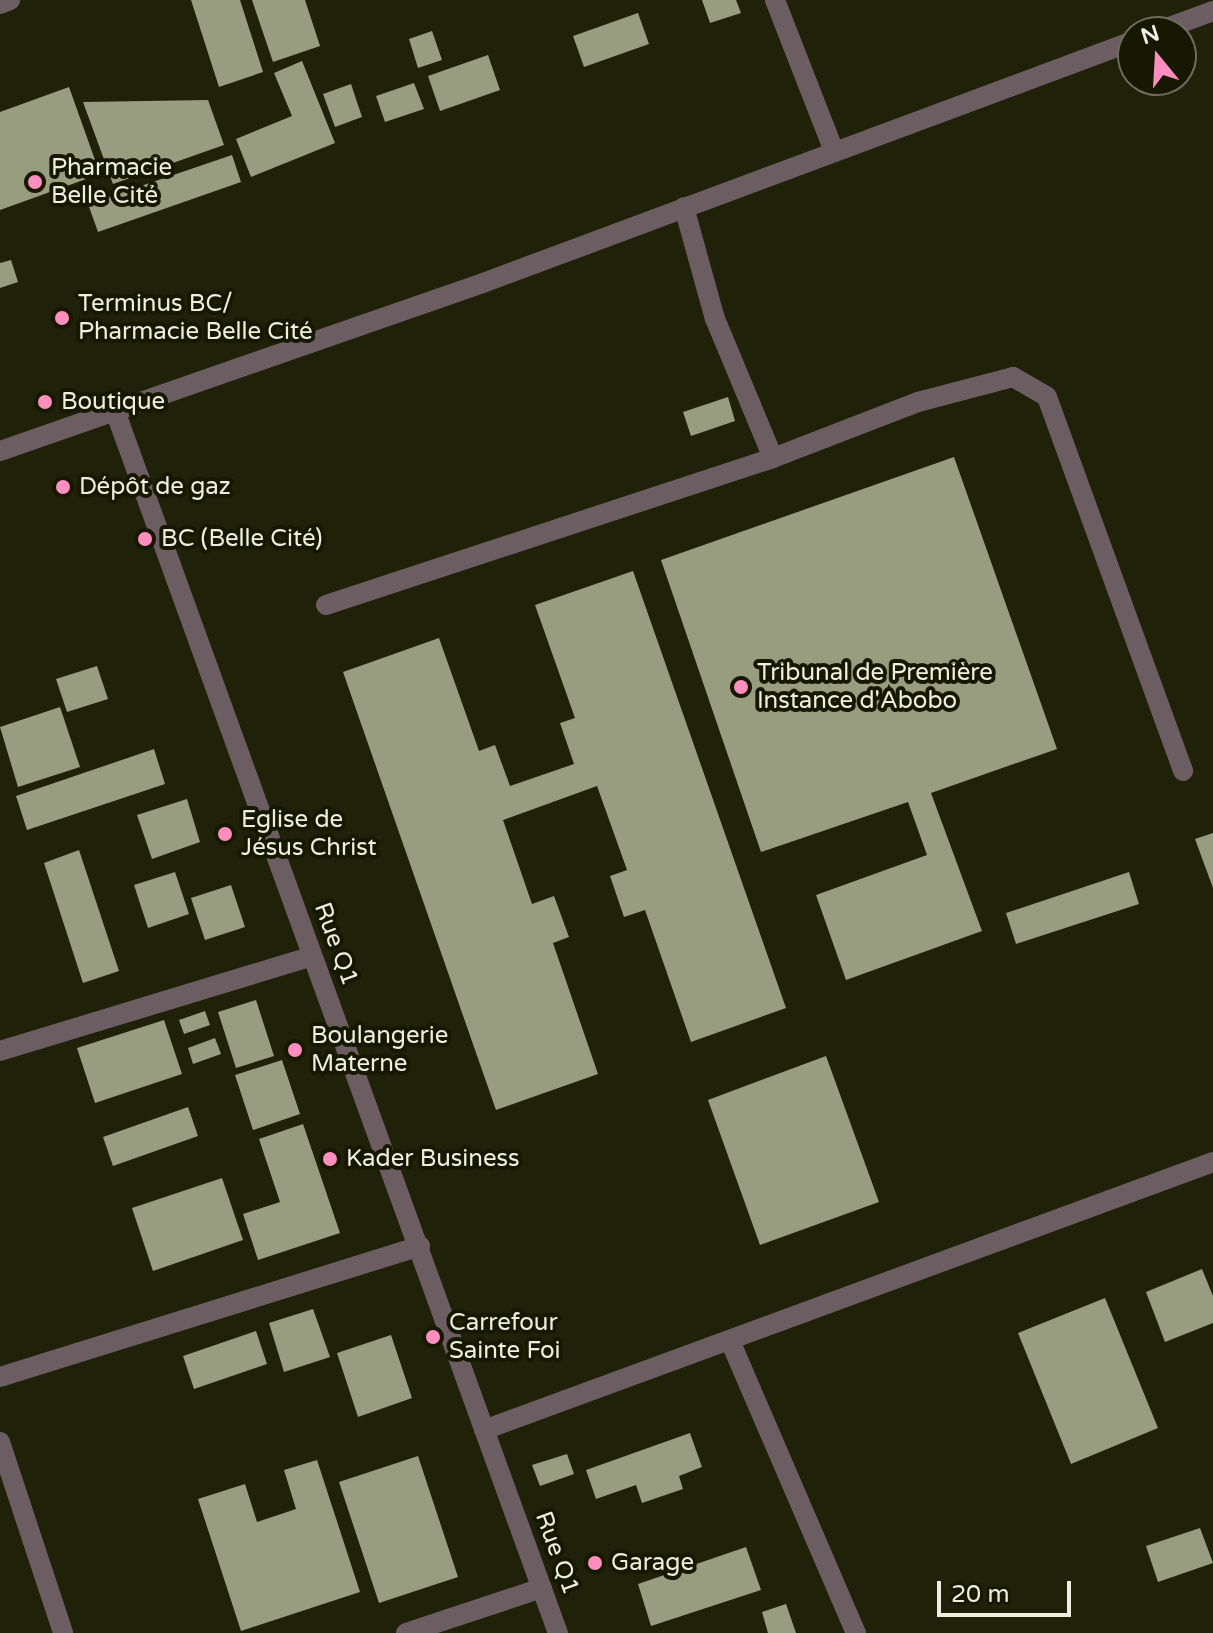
<!DOCTYPE html>
<html>
<head>
<meta charset="utf-8">
<style>
	body { margin:0 }
	#map { position:relative; width:1213px; height:1633px; overflow:hidden; background:#1f2209; font-family:"Varela Round",sans-serif }
	div>[style] { position:absolute }
	.building>* { inset:0; background:#989d7f }
	.service>* { height:20px; margin:-10px; padding:0 10px; transform-origin:10px; border-radius:10px; background:#6c5d63 }
	.minor>* { height:20px; margin:-10px; padding:0 10px; transform-origin:10px; border-radius:10px; background:#6c5d63 }
	.tertiary>* { height:20px; margin:-10px; padding:0 10px; transform-origin:10px; border-radius:10px; background:#6c5d63 }
	.dots>* { width:22px; height:22px; translate:-50% -50%; box-sizing:border-box; border:4px solid #161802; border-radius:50% }
	span { translate:-50% -50%; white-space:nowrap; text-align:center; line-height:1.15; -webkit-text-stroke:8px #161802; paint-order:stroke }
	.poi-label { font-size:24px; color:#edefe0 }
	.left { translate:0 -50%; text-align:left }
	.street-label { font-size:24px; color:#edefe0 }
	.north { position:absolute; left:1117px; top:16px; width:80px; height:80px; box-sizing:border-box; background:#161802; border:2px solid #6c6e5b; border-radius:50%; rotate:342deg; font-size:22px; font-weight:700; line-height:32px; text-align:center; color:#edefe0 }
	.north::after { content:''; display:block; margin:auto; width:28px; height:36px; background:#fe8ebe; clip-path:polygon(50% 0,100% 100%,50% 72%,0 100%) }
	.scale { position:absolute; left:937px; top:1581px; width:134px; height:36px; box-sizing:border-box; border:4px solid #edefe0; border-top:0; padding-left:10px; font-size:24px; line-height:28px; white-space:nowrap; color:#edefe0; -webkit-text-stroke:6px #161802; paint-order:stroke }
</style>
</head>
<body>
<div id="map">
	<div class="building">
		<div style="clip-path:polygon(191px 0,240px 0,263px 72px,219px 87px)"></div>
		<div style="clip-path:polygon(252px 0,305px 0,320px 46px,273px 62px)"></div>
		<div style="clip-path:polygon(702px 0,736px 0,741px 13px,710px 23px)"></div>
		<div style="clip-path:polygon(638px 13px,649px 44px,584px 67px,573px 36px)"></div>
		<div style="clip-path:polygon(432px 31px,442px 60px,418px 68px,409px 39px)"></div>
		<div style="clip-path:polygon(488px 55px,500px 90px,440px 111px,428px 76px)"></div>
		<div style="clip-path:polygon(302px 61px,335px 143px,251px 177px,236px 139px,292px 116px,274px 73px)"></div>
		<div style="clip-path:polygon(414px 83px,424px 109px,385px 122px,376px 96px)"></div>
		<div style="clip-path:polygon(351px 84px,362px 117px,335px 127px,323px 94px)"></div>
		<div style="clip-path:polygon(69px 87px,100px 174px,0 210px,0 112px)"></div>
		<div style="clip-path:polygon(208px 100px,224px 145px,113px 184px,83px 102px)"></div>
		<div style="clip-path:polygon(232px 155px,241px 182px,98px 232px,88px 204px)"></div>
		<div style="clip-path:polygon(11px 260px,18px 282px,0 288px,0 263px)"></div>
		<div style="clip-path:polygon(728px 397px,735px 421px,691px 436px,683px 412px)"></div>
		<div style="clip-path:polygon(954px 457px,1057px 749px,931px 793px,982px 931px,846px 980px,816px 895px,927px 855px,908px 802px,761px 852px,661px 560px)"></div>
		<div style="clip-path:polygon(633px 571px,786px 1008px,691px 1042px,645px 910px,624px 917px,610px 876px,627px 870px,597px 786px,503px 820px,532px 904px,554px 896px,569px 937px,553px 943px,598px 1074px,496px 1110px,343px 672px,439px 638px,479px 751px,495px 745px,510px 786px,574px 764px,560px 723px,575px 718px,535px 605px)"></div>
		<div style="clip-path:polygon(97px 666px,108px 699px,67px 712px,56px 679px)"></div>
		<div style="clip-path:polygon(60px 707px,80px 767px,18px 787px,0 727px)"></div>
		<div style="clip-path:polygon(154px 749px,165px 784px,27px 830px,16px 796px)"></div>
		<div style="clip-path:polygon(187px 799px,200px 842px,152px 859px,137px 815px)"></div>
		<div style="clip-path:polygon(1213px 833px,1213px 888px,1195px 839px)"></div>
		<div style="clip-path:polygon(79px 850px,119px 971px,83px 983px,44px 863px)"></div>
		<div style="clip-path:polygon(175px 872px,189px 914px,148px 928px,134px 885px)"></div>
		<div style="clip-path:polygon(1129px 872px,1139px 904px,1016px 944px,1006px 913px)"></div>
		<div style="clip-path:polygon(231px 885px,245px 927px,205px 940px,191px 898px)"></div>
		<div style="clip-path:polygon(256px 1000px,274px 1056px,236px 1068px,218px 1012px)"></div>
		<div style="clip-path:polygon(205px 1011px,210px 1025px,184px 1034px,179px 1020px)"></div>
		<div style="clip-path:polygon(164px 1020px,182px 1074px,95px 1103px,77px 1048px)"></div>
		<div style="clip-path:polygon(215px 1038px,221px 1054px,193px 1064px,188px 1048px)"></div>
		<div style="clip-path:polygon(826px 1056px,879px 1202px,760px 1245px,708px 1100px)"></div>
		<div style="clip-path:polygon(282px 1060px,300px 1114px,253px 1130px,235px 1075px)"></div>
		<div style="clip-path:polygon(188px 1107px,198px 1136px,113px 1166px,103px 1137px)"></div>
		<div style="clip-path:polygon(303px 1124px,340px 1233px,258px 1260px,243px 1214px,280px 1202px,259px 1139px)"></div>
		<div style="clip-path:polygon(222px 1178px,243px 1240px,153px 1271px,132px 1208px)"></div>
		<div style="clip-path:polygon(1202px 1269px,1213px 1296px,1213px 1323px,1165px 1342px,1146px 1292px)"></div>
		<div style="clip-path:polygon(1105px 1298px,1158px 1428px,1071px 1464px,1018px 1333px)"></div>
		<div style="clip-path:polygon(313px 1309px,330px 1357px,284px 1372px,269px 1323px)"></div>
		<div style="clip-path:polygon(256px 1331px,267px 1364px,194px 1389px,183px 1356px)"></div>
		<div style="clip-path:polygon(391px 1335px,412px 1398px,358px 1417px,337px 1353px)"></div>
		<div style="clip-path:polygon(690px 1433px,702px 1467px,679px 1476px,683px 1489px,642px 1503px,636px 1485px,596px 1499px,586px 1470px)"></div>
		<div style="clip-path:polygon(567px 1454px,574px 1474px,540px 1486px,532px 1465px)"></div>
		<div style="clip-path:polygon(418px 1456px,458px 1577px,379px 1603px,339px 1482px)"></div>
		<div style="clip-path:polygon(317px 1460px,360px 1592px,241px 1631px,198px 1499px,245px 1484px,257px 1522px,296px 1509px,284px 1470px)"></div>
		<div style="clip-path:polygon(1200px 1528px,1213px 1563px,1158px 1582px,1146px 1546px)"></div>
		<div style="clip-path:polygon(746px 1547px,761px 1590px,651px 1626px,638px 1584px)"></div>
		<div style="clip-path:polygon(786px 1604px,796px 1633px,768px 1633px,762px 1612px)"></div>
	</div>
	<div class="service">
		<div style="left:773px;top:458px;width:155px;rotate:-21.1deg"></div>
		<div style="left:918px;top:402px;width:98px;rotate:-14.7deg"></div>
		<div style="left:1013px;top:377px;width:39px;rotate:30deg"></div>
		<div style="left:1047px;top:397px;width:398px;rotate:70deg"></div>
		<div style="left:326px;top:605px;width:471px;rotate:-18.2deg"></div>
		<div style="left:773px;top:458px;width:151px;rotate:-112.6deg"></div>
		<div style="left:715px;top:319px;width:116px;rotate:-105.5deg"></div>
	</div>
	<div class="minor">
		<div style="left:775px;top:0;width:162px;rotate:68.7deg"></div>
		<div style="left:0;top:4px;width:11px;rotate:-22deg"></div>
		<div style="left:0;top:1051px;width:326px;rotate:-16.9deg"></div>
		<div style="left:731px;top:1343px;width:316px;rotate:66.7deg"></div>
		<div style="left:0;top:1377px;width:440px;rotate:-17.3deg"></div>
		<div style="left:484px;top:1430px;width:777px;rotate:-20.18deg"></div>
		<div style="left:0;top:1442px;width:201px;rotate:71.7deg"></div>
		<div style="left:406px;top:1633px;width:143px;rotate:-18.3deg"></div>
	</div>
	<div class="tertiary">
		<div style="left:1156px;top:32px;width:61px;rotate:-20.2deg"></div>
		<div style="left:114px;top:408px;width:1303px;rotate:70.08deg"></div>
		<div style="left:0;top:451px;width:511px;rotate:-19.18deg"></div>
		<div style="left:483px;top:283px;width:694px;rotate:-20.42deg"></div>
	</div>
	<div class="dots">
		<div style="left:35px;top:182px;background:#fe8ebe"></div>
		<div style="left:62px;top:318px;background:#fe8ebe"></div>
		<div style="left:45px;top:402px;background:#fe8ebe"></div>
		<div style="left:63px;top:487px;background:#fe8ebe"></div>
		<div style="left:145px;top:539px;background:#fe8ebe"></div>
		<div style="left:741px;top:687px;background:#fe8ebe"></div>
		<div style="left:225px;top:834px;background:#fe8ebe"></div>
		<div style="left:295px;top:1050px;background:#fe8ebe"></div>
		<div style="left:330px;top:1159px;background:#fe8ebe"></div>
		<div style="left:433px;top:1337px;background:#fe8ebe"></div>
		<div style="left:595px;top:1563px;background:#fe8ebe"></div>
	</div>
	<div class="poi-label">
		<span class="left" style="left:51px;top:182px">Pharmacie<br>Belle Cité</span>
		<span class="left" style="left:78px;top:318px">Terminus BC/<br>Pharmacie Belle Cité</span>
		<span class="left" style="left:61px;top:402px">Boutique</span>
		<span class="left" style="left:79px;top:487px">Dépôt de gaz</span>
		<span class="left" style="left:161px;top:539px">BC (Belle Cité)</span>
		<span class="left" style="left:757px;top:687px">Tribunal de Première<br>Instance d'Abobo</span>
		<span class="left" style="left:241px;top:834px">Eglise de<br>Jésus Christ</span>
		<span class="left" style="left:311px;top:1050px">Boulangerie<br>Materne</span>
		<span class="left" style="left:346px;top:1159px">Kader Business</span>
		<span class="left" style="left:449px;top:1337px">Carrefour<br>Sainte Foi</span>
		<span class="left" style="left:611px;top:1563px">Garage</span>
	</div>
	<div class="street-label">
		<span style="left:336px;top:944px;rotate:70deg">Rue Q1</span>
		<span style="left:557px;top:1553px;rotate:70deg">Rue Q1</span>
	</div>
	<div class="north">N</div>
	<div class="scale">20 m</div>
</div>
</body>
</html>
